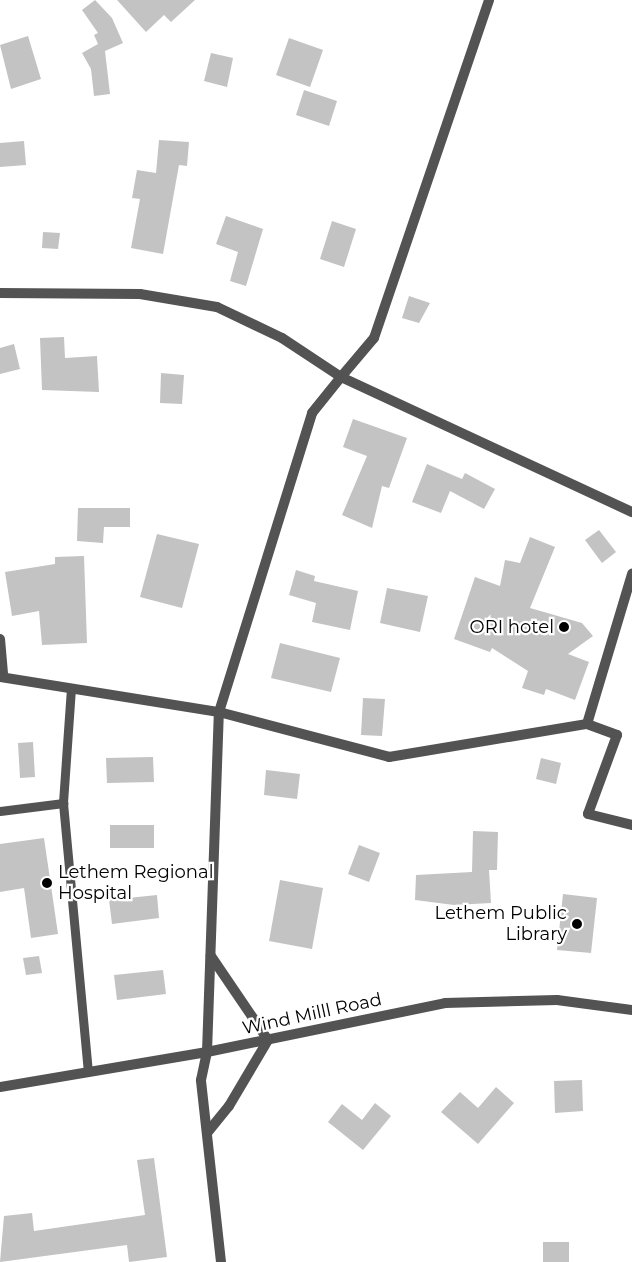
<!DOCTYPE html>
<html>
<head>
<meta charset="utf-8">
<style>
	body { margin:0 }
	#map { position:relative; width:632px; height:1262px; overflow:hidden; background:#fff; font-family:Montserrat,sans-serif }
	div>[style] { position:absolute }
	.building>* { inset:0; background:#c3c3c3 }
	.service>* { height:9px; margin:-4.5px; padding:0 4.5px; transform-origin:4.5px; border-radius:4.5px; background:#535353 }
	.minor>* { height:10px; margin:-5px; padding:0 5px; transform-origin:5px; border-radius:5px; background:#535353 }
	.dots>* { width:14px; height:14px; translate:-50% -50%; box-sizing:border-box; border:2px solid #fff; border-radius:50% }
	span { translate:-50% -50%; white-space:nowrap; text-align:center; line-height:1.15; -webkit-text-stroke:4.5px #fff; paint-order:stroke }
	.poi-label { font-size:18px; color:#000 }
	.right { translate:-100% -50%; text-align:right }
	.left { translate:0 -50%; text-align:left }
	.street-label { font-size:18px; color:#000 }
</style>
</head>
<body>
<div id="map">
	<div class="building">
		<div style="clip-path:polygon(95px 0,112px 18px,123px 43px,105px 51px,110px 94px,94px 96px,91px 69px,82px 53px,98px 44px,94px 35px,98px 33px,82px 10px)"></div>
		<div style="clip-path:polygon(117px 0,195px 0,171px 22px,164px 15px,146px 32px)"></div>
		<div style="clip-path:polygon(28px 36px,41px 79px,11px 89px,0 45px)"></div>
		<div style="clip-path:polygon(289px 38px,323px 50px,310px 87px,276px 75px)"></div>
		<div style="clip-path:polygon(211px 53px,233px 58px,227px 87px,204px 81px)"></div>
		<div style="clip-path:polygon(304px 90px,337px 101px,329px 126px,296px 115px)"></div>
		<div style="clip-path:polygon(159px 140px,189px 142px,187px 166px,179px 165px,163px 254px,131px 248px,140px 199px,132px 198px,137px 170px,156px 173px)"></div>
		<div style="clip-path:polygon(24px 141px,26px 165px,0 167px,0 143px)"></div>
		<div style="clip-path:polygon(226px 216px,263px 229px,246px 286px,230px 281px,238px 252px,216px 244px)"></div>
		<div style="clip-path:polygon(332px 221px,356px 229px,344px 267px,320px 259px)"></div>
		<div style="clip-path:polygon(43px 232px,60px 233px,58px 249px,42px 248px)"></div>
		<div style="clip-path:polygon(409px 296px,430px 303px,419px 323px,402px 318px)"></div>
		<div style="clip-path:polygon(64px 337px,65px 358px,97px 356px,99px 392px,42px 390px,40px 338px)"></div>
		<div style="clip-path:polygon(14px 344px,20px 369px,0 374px,0 348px)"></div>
		<div style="clip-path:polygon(161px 373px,184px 375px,182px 404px,160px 403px)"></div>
		<div style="clip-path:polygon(353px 419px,407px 438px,389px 488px,382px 486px,372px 528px,342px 515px,367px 456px,343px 447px)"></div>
		<div style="clip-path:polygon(427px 464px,462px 479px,465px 473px,495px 489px,484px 509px,450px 491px,441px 513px,412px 502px)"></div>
		<div style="clip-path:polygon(78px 508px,130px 508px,130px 527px,104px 527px,103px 543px,77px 541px)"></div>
		<div style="clip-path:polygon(599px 530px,616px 552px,602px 563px,585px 540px)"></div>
		<div style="clip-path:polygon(157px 534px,199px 544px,182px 608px,140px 597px)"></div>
		<div style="clip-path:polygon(530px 537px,555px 547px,530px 608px,582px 623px,593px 636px,568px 654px,589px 662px,575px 700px,546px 689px,544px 695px,522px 688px,528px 671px,492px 648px,490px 652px,454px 639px,475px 577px,500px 586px,505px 560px,520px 563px)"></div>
		<div style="clip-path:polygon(84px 556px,87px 643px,42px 645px,39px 611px,12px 616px,5px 572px,55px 564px,55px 557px)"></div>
		<div style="clip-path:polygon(296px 570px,315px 576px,314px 581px,358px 591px,350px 630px,312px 622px,316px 603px,289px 595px)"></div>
		<div style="clip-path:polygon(387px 588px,428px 596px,420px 632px,380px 623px)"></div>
		<div style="clip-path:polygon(280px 643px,340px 658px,331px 692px,271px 678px)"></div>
		<div style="clip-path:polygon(363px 698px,385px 699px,382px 736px,361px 735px)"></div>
		<div style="clip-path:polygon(33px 742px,35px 777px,20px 778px,18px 743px)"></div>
		<div style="clip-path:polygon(153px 757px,154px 782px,107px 783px,106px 758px)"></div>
		<div style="clip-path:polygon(541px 758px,561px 763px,556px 784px,536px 779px)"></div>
		<div style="clip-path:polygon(266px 770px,300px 774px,297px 799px,264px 795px)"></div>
		<div style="clip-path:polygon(110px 825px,154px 825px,154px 848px,110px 848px)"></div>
		<div style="clip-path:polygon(473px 831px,498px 832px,497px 870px,489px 870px,491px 903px,454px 905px,415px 900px,416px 875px,472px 872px)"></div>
		<div style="clip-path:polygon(44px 838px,58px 934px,31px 938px,24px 888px,0 892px,0 844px)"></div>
		<div style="clip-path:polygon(359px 845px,380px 853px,369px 882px,348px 874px)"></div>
		<div style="clip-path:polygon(280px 880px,323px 888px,312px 949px,269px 941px)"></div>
		<div style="clip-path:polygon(563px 894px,597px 898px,591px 953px,557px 950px)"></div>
		<div style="clip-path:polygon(157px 895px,159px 918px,112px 924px,109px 900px)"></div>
		<div style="clip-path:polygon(39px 956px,42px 973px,26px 975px,23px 958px)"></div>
		<div style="clip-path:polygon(163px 970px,166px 994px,117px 1000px,114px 975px)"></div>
		<div style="clip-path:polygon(582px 1080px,583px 1111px,555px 1113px,554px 1081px)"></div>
		<div style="clip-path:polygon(496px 1087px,514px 1103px,478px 1144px,441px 1112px,460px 1092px,478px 1108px)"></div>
		<div style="clip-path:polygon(375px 1103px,391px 1116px,363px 1150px,328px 1122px,342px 1104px,362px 1120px)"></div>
		<div style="clip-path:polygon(154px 1158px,167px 1257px,129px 1262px,127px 1245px,0 1262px,4px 1216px,32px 1213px,34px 1231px,145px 1215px,137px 1160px)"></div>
		<div style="clip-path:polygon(543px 1242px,569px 1242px,569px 1262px,543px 1262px)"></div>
	</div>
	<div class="service">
		<div style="left:71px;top:688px;width:115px;rotate:94deg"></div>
		<div style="left:63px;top:803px;width:270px;rotate:84.7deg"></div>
		<div style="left:0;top:811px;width:64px;rotate:-7.2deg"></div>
	</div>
	<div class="minor">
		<div style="left:0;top:293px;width:140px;rotate:0.4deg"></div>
		<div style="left:140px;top:294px;width:78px;rotate:9.6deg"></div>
		<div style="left:217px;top:307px;width:72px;rotate:25.5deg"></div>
		<div style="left:282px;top:338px;width:71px;rotate:33.5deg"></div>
		<div style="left:341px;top:377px;width:51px;rotate:-49.8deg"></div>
		<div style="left:374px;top:338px;width:357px;rotate:-71.2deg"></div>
		<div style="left:0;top:639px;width:38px;rotate:85deg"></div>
		<div style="left:0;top:677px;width:222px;rotate:9.1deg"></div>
		<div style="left:219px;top:712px;width:313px;rotate:-72.7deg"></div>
		<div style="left:312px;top:413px;width:46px;rotate:-51.1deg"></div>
		<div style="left:341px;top:377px;width:321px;rotate:24.9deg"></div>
		<div style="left:587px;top:724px;width:32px;rotate:20deg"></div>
		<div style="left:617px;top:735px;width:84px;rotate:110.2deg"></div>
		<div style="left:588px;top:814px;width:45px;rotate:14deg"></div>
		<div style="left:0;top:1087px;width:210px;rotate:-9.6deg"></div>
		<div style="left:207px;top:1052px;width:243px;rotate:-11.6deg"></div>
		<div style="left:445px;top:1003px;width:112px;rotate:-1.5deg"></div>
		<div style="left:557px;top:1000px;width:76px;rotate:7.6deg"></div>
		<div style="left:207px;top:1133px;width:35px;rotate:-51deg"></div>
		<div style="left:229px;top:1106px;width:77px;rotate:-59.4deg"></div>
		<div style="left:268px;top:1040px;width:102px;rotate:-124.2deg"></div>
		<div style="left:221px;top:1262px;width:183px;rotate:-96.3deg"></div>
		<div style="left:201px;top:1080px;width:29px;rotate:-78deg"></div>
		<div style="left:207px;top:1052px;width:340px;rotate:-88deg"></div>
		<div style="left:219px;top:712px;width:176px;rotate:14.8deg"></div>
		<div style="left:389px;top:757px;width:201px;rotate:-9.5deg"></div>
		<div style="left:587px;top:724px;width:157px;rotate:-73.3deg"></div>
	</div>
	<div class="dots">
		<div style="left:564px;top:627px;background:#000"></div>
		<div style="left:47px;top:883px;background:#000"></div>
		<div style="left:577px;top:924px;background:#000"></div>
	</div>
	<div class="poi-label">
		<span class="right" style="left:554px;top:627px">ORI hotel</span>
		<span class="left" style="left:58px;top:883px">Lethem Regional<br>Hospital</span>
		<span class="right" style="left:567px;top:924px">Lethem Public<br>Library</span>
	</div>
	<div class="street-label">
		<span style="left:312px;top:1014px;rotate:-12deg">Wind Milll Road</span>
	</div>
</div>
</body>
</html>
